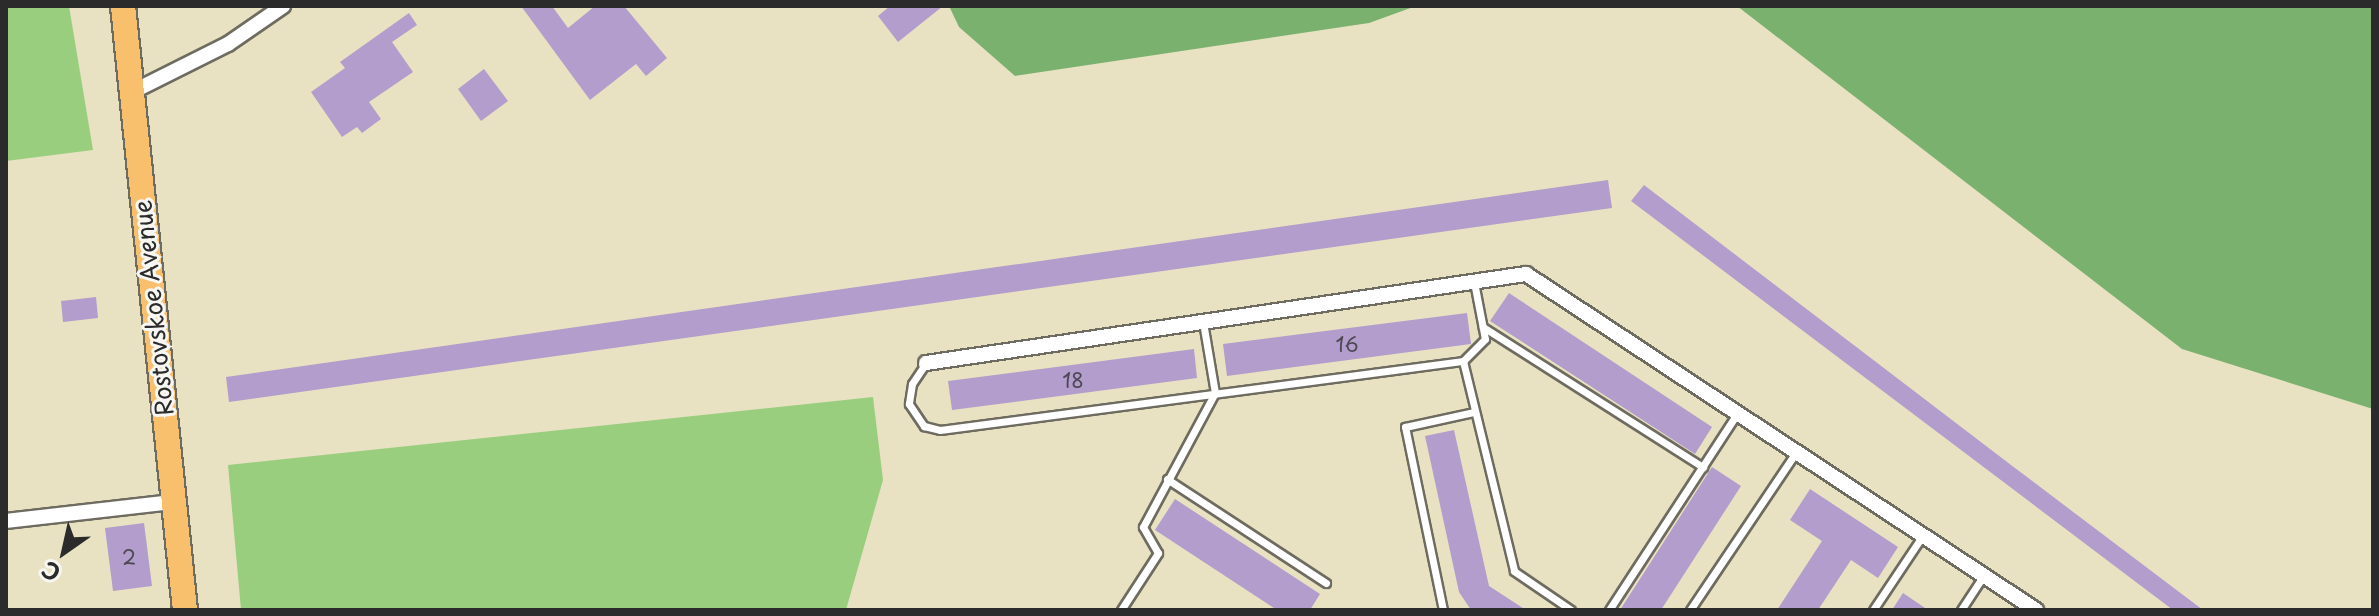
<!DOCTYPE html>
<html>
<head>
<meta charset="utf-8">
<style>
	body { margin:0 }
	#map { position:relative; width:2379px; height:616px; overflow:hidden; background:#e9e2c2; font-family:"Playpen Sans",sans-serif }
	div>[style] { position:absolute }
	.green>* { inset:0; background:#9ace7f }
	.forest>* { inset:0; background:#7bb16e }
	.building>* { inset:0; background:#b29dcc }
	.roads { filter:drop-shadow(2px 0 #6e6b60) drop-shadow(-2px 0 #6e6b60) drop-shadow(0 2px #6e6b60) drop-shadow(0 -2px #6e6b60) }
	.service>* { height:7px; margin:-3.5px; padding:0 3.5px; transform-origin:3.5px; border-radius:3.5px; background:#fff }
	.minor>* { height:14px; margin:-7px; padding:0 7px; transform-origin:7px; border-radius:7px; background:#fff }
	.primary>* { height:24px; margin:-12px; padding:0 12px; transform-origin:12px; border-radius:12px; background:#f8bf6c }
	span { translate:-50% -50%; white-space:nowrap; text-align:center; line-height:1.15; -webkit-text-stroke:6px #f6f6f2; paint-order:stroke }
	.number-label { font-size:20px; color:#4d4853 }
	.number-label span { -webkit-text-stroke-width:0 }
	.street-label { font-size:24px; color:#2b2b2b }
	.frame { position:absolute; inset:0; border:8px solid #2b2b2b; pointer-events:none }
	.north { position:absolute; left:24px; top:512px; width:80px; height:80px; -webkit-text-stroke:6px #f6f6f2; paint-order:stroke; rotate:214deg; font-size:22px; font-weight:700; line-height:32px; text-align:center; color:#2b2b2b }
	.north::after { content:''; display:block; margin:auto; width:28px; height:36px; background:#2b2b2b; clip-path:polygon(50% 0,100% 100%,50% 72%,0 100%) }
</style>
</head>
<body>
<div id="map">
	<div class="green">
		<div style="clip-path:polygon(6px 6px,69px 6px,93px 150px,6px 161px)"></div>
		<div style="clip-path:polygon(873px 397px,883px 480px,846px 610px,241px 610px,228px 465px)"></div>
	</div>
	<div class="forest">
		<div style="clip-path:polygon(949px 6px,1416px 6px,1369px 23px,1015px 76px,959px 27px)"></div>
		<div style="clip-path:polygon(1737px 6px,2373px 6px,2373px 409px,2182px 349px)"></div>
	</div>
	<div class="building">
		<div style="clip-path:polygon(521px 6px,552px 6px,568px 28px,595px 6px,624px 6px,667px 58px,646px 76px,636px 64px,590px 100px)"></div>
		<div style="clip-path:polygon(890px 6px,943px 6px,898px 42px,878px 16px)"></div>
		<div style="clip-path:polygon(409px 13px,417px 25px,392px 42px,413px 72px,369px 102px,381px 119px,362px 133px,357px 127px,342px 137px,311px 92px,345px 68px,340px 62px)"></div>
		<div style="clip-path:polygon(484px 69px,508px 101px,481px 121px,458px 89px)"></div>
		<div style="clip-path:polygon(1608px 180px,1612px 208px,229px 402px,226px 377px)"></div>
		<div style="clip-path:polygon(1644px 185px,2011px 465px,2203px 610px,2173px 610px,1631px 201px)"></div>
		<div style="clip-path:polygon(1509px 293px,1712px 427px,1695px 454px,1490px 321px)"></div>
		<div style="clip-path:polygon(96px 297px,98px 318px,63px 322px,61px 301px)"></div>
		<div style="clip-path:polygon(1467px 313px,1471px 344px,1227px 376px,1223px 344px)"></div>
		<div style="clip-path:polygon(1194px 349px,1197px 378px,952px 410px,948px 381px)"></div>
		<div style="clip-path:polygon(1454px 430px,1489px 586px,1526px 610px,1471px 610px,1459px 592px,1425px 436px)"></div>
		<div style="clip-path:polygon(1712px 467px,1741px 486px,1661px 610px,1620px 610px)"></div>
		<div style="clip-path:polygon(1810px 489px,1898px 547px,1878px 578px,1851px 560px,1818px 610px,1777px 610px,1822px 541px,1790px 520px)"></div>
		<div style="clip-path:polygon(1175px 499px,1320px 594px,1310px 610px,1277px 610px,1155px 530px)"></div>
		<div style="clip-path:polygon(144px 523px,152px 586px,113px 591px,105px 528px)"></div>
		<div style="clip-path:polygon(1903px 593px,1928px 610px,1892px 610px)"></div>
	</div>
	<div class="roads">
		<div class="service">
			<div style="left:1474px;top:282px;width:58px;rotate:79.1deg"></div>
			<div style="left:1485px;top:339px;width:31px;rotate:135deg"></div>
			<div style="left:1463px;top:361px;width:216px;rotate:76.3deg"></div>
			<div style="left:1514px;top:571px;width:69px;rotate:34.4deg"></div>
			<div style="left:1483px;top:327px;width:261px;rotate:32.5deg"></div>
			<div style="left:926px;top:363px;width:25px;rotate:124deg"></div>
			<div style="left:912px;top:384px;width:20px;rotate:99deg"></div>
			<div style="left:909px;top:404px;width:27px;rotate:56deg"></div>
			<div style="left:924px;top:426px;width:16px;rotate:14deg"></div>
			<div style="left:940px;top:430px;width:528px;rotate:-7.52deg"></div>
			<div style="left:1167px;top:479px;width:190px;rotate:33.2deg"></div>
			<div style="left:1121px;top:610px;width:68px;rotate:-57deg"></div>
			<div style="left:1158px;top:553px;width:30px;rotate:-120deg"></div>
			<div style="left:1143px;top:527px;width:152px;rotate:-61.8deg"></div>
			<div style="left:1215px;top:393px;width:72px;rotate:-99.6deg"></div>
			<div style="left:1443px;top:610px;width:187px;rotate:-101.7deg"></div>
			<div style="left:1405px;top:427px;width:71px;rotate:-12.3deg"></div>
			<div style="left:1609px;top:610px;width:234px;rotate:-56.9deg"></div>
			<div style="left:1690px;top:610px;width:190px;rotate:-56.1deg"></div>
			<div style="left:1873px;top:610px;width:90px;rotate:-56.3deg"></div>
			<div style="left:1961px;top:610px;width:42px;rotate:-56.7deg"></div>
		</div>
		<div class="minor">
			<div style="left:134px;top:91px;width:105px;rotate:-26.6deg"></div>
			<div style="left:228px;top:44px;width:67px;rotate:-34.6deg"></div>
			<div style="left:926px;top:363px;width:607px;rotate:-8.44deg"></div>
			<div style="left:1526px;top:274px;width:611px;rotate:33.38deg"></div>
			<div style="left:6px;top:521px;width:167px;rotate:-6.5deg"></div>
		</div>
		<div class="primary">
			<div style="left:123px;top:6px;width:607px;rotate:84.14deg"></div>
		</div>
	</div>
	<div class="number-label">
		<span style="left:1347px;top:344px">16</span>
		<span style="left:1073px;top:380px">18</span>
		<span style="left:129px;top:557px">2</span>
	</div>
	<div class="street-label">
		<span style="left:153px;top:308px;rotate:-96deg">Rostovskoe Avenue</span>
	</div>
	<div class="frame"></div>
	<div class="north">С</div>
</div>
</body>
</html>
